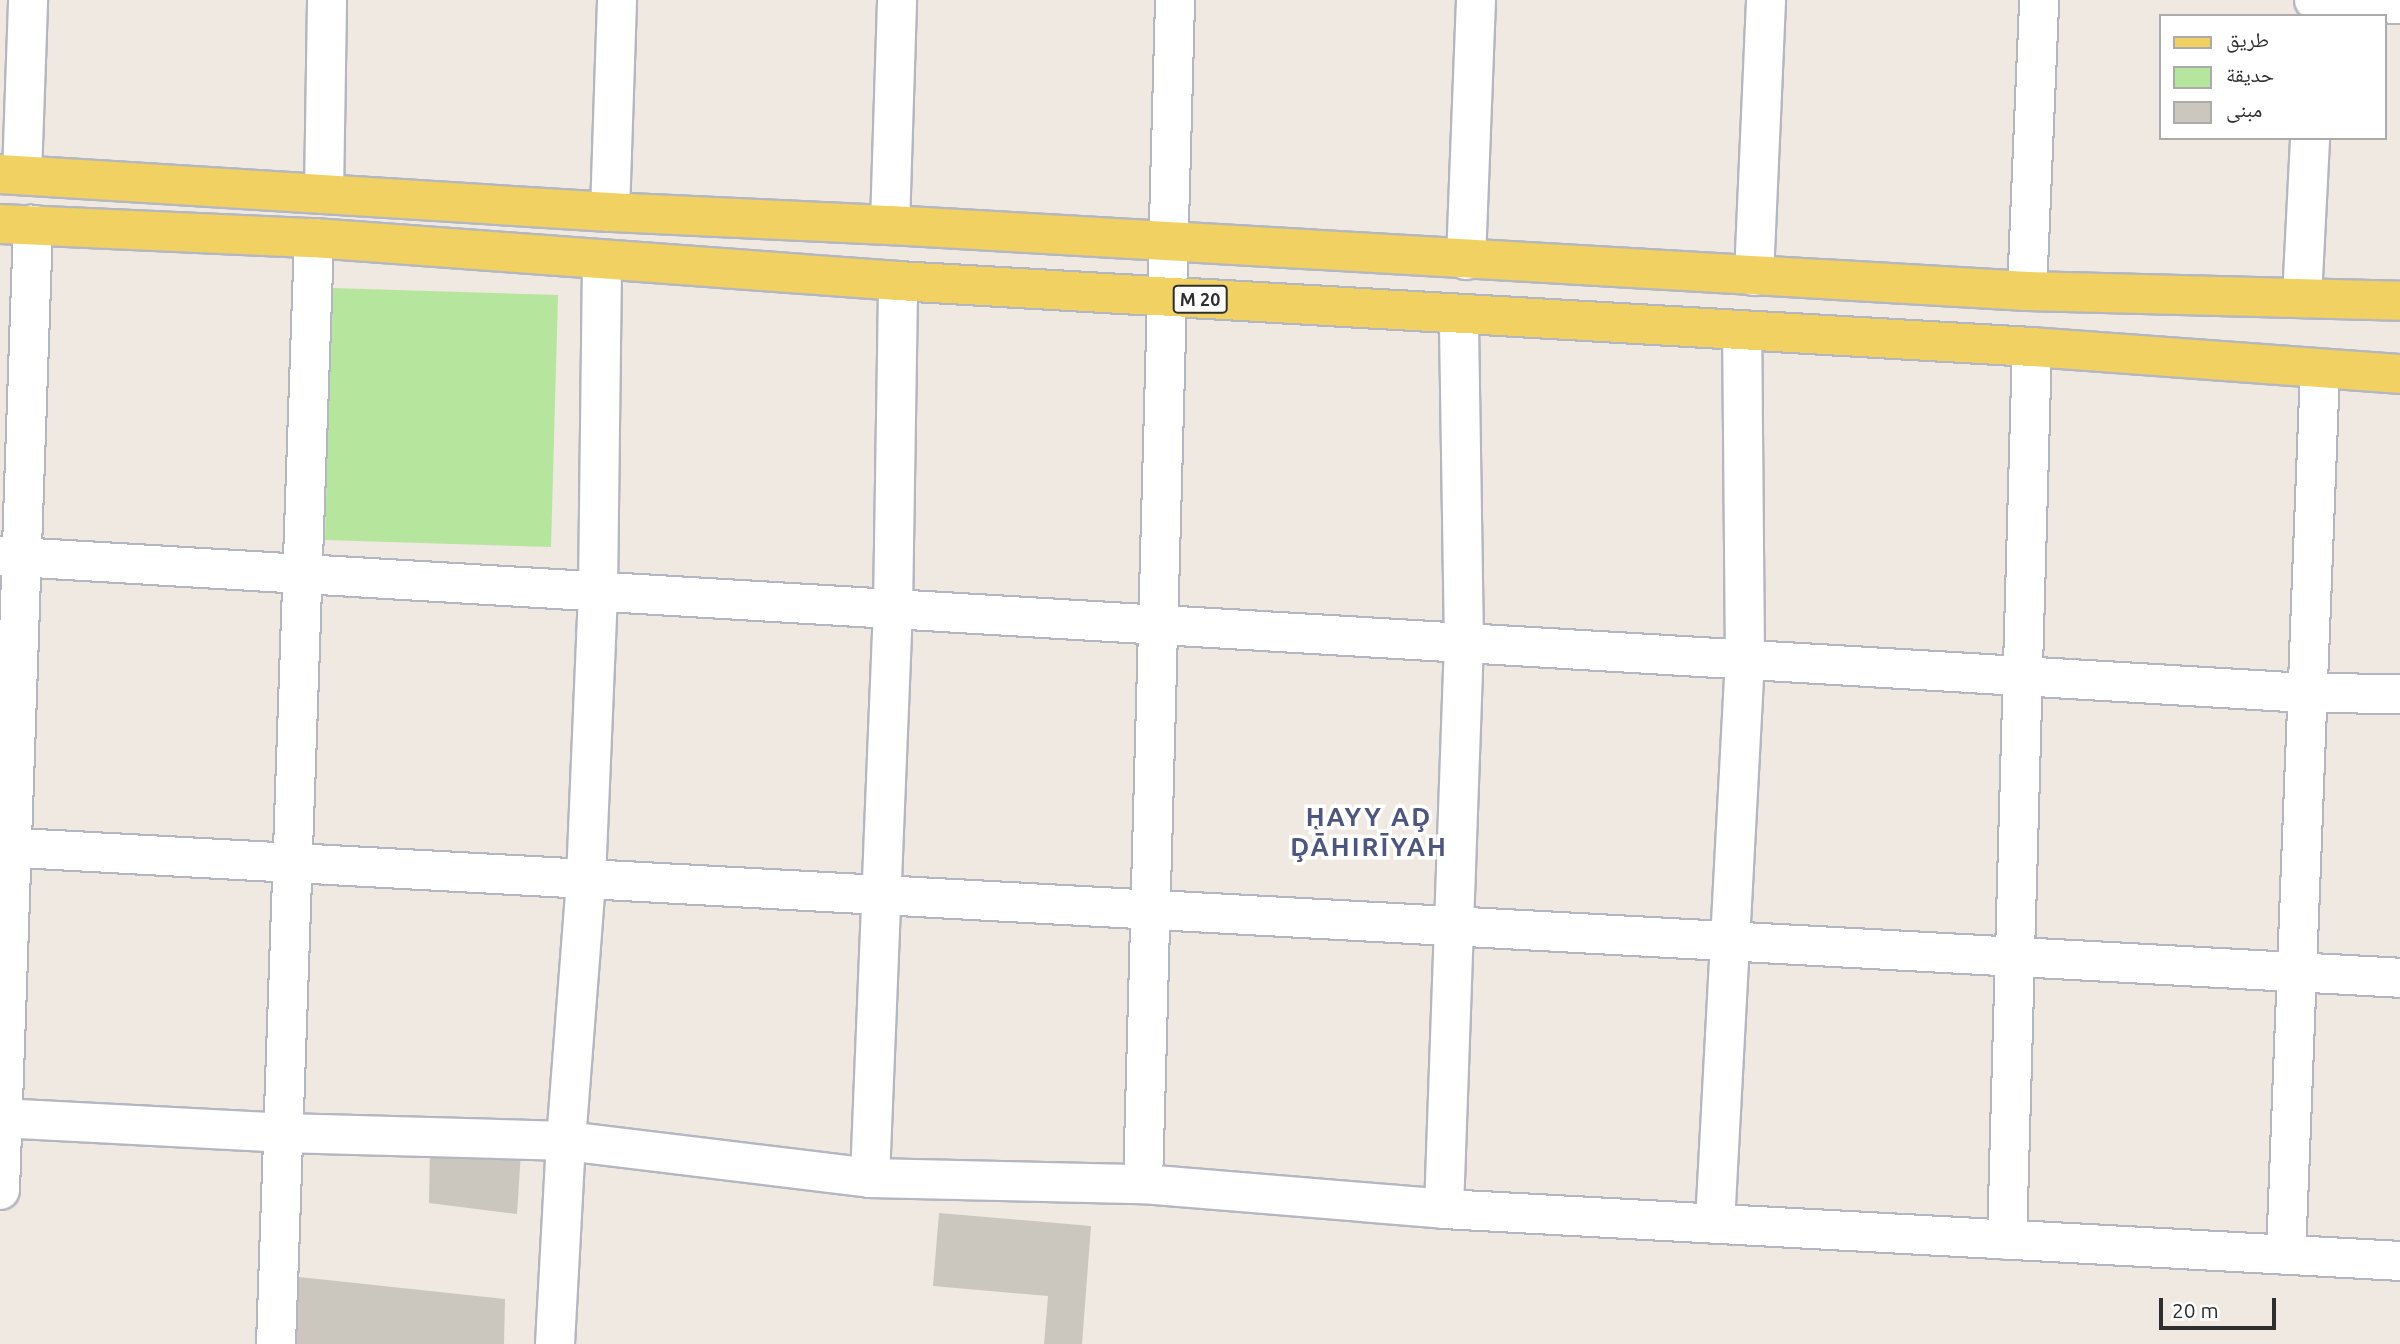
<!DOCTYPE html>
<html>
<head>
<meta charset="utf-8">
<style>
	body { margin:0 }
	#map { position:relative; width:2400px; height:1344px; overflow:hidden; background:#efe9e1; font-family:Ubuntu,"Noto Naskh Arabic",sans-serif }
	div>[style] { position:absolute }
	.green>* { inset:0; background:#b6e59e }
	.building>* { inset:0; background:#cbc7bf }
	.roads { filter:drop-shadow(2px 0 #b4b7c1) drop-shadow(-2px 0 #b4b7c1) drop-shadow(0 2px #b4b7c1) drop-shadow(0 -2px #b4b7c1) }
	.minor>* { height:38px; margin:-19px; padding:0 19px; transform-origin:19px; border-radius:19px; background:#fff }
	.major>* { height:38px; margin:-19px; padding:0 19px; transform-origin:19px; border-radius:19px; background:#f2d163 }
	span { translate:-50% -50%; white-space:nowrap; text-align:center; line-height:1.15; -webkit-text-stroke:7px #fff; paint-order:stroke }
	.shield-label span { padding:2px 5px; background:#fff; border:2px solid; border-radius:5px; -webkit-text-stroke-width:0 }
	.shield-label { font-size:18px; color:#2e2e2e; font-weight:700 }
	.district-label { font-size:26px; color:#4d5680; font-weight:700; letter-spacing:2px }
	.legend { position:absolute; left:2159px; top:14px; width:228px; height:126px; box-sizing:border-box; background:#fff; border:2px solid #ababab; margin:0; padding:9px 12px; list-style:none; font-size:21px; color:#2e2e2e }
	.legend li { display:flex; align-items:center; gap:14px; height:35px }
	.legend b { width:35px; border:2px solid #ababab }
	.scale { position:absolute; left:2159px; top:1298px; width:117px; height:32px; box-sizing:border-box; border:4px solid #2e2e2e; border-top:0; padding-left:9px; font-size:21px; line-height:24px; white-space:nowrap; color:#2e2e2e; -webkit-text-stroke:5px #fff; paint-order:stroke }
</style>
</head>
<body>
<div id="map">
	<div class="green">
		<div style="clip-path:polygon(332px 288px,558px 295px,551px 547px,325px 540px)"></div>
	</div>
	<div class="building">
		<div style="clip-path:polygon(430px 1147px,521px 1152px,517px 1214px,429px 1203px)"></div>
		<div style="clip-path:polygon(939px 1213px,1091px 1226px,1082px 1344px,1044px 1344px,1048px 1296px,933px 1286px)"></div>
		<div style="clip-path:polygon(299px 1277px,505px 1299px,504px 1344px,295px 1344px)"></div>
	</div>
	<div class="roads">
		<div class="minor">
			<div style="left:2314px;top:0;width:86px;rotate:2.7deg"></div>
			<div style="left:22px;top:175px;width:175px;rotate:-88deg"></div>
			<div style="left:324px;top:194px;width:194px;rotate:-89.1deg"></div>
			<div style="left:610px;top:212px;width:212px;rotate:-88.1deg"></div>
			<div style="left:890px;top:225px;width:225px;rotate:-88.2deg"></div>
			<div style="left:1466px;top:260px;width:260px;rotate:-87.8deg"></div>
			<div style="left:1754px;top:276px;width:276px;rotate:-87.5deg"></div>
			<div style="left:2027px;top:291px;width:291px;rotate:-87.6deg"></div>
			<div style="left:2302px;top:298px;width:160px;rotate:-87.1deg"></div>
			<div style="left:0;top:556px;width:2313px;rotate:3.4deg"></div>
			<div style="left:2309px;top:693px;width:91px;rotate:0.6deg"></div>
			<div style="left:0;top:847px;width:2404px;rotate:3.12deg"></div>
			<div style="left:0;top:1118px;width:283px;rotate:3deg"></div>
			<div style="left:283px;top:1133px;width:283px;rotate:1.6deg"></div>
			<div style="left:566px;top:1141px;width:306px;rotate:6.9deg"></div>
			<div style="left:870px;top:1178px;width:273px;rotate:1.3deg"></div>
			<div style="left:1143px;top:1184px;width:302px;rotate:4.7deg"></div>
			<div style="left:1444px;top:1209px;width:957px;rotate:3.11deg"></div>
			<div style="left:870px;top:1178px;width:569px;rotate:-87.69deg"></div>
			<div style="left:893px;top:609px;width:328px;rotate:-89.1deg"></div>
			<div style="left:1143px;top:1184px;width:1184px;rotate:-88.45deg"></div>
			<div style="left:0;top:1190px;width:966px;rotate:-88.04deg"></div>
			<div style="left:1444px;top:1209px;width:566px;rotate:-87.98deg"></div>
			<div style="left:1464px;top:643px;width:327px;rotate:-90.9deg"></div>
			<div style="left:1715px;top:1224px;width:565px;rotate:-86.96deg"></div>
			<div style="left:1745px;top:660px;width:330px;rotate:-90.5deg"></div>
			<div style="left:2007px;top:1240px;width:893px;rotate:-88.4deg"></div>
			<div style="left:2286px;top:1255px;width:886px;rotate:-87.8deg"></div>
			<div style="left:276px;top:1344px;width:1107px;rotate:-88.03deg"></div>
			<div style="left:555px;top:1344px;width:203px;rotate:-86.9deg"></div>
			<div style="left:566px;top:1141px;width:263px;rotate:-85.6deg"></div>
			<div style="left:586px;top:879px;width:288px;rotate:-87.6deg"></div>
			<div style="left:598px;top:591px;width:331px;rotate:-89.3deg"></div>
		</div>
		<div class="major">
			<div style="left:0;top:174px;width:611px;rotate:3.56deg"></div>
			<div style="left:610px;top:212px;width:280px;rotate:2.7deg"></div>
			<div style="left:890px;top:225px;width:1139px;rotate:3.32deg"></div>
			<div style="left:2027px;top:291px;width:373px;rotate:1.5deg"></div>
			<div style="left:0;top:224px;width:314px;rotate:2.6deg"></div>
			<div style="left:314px;top:238px;width:586px;rotate:4.21deg"></div>
			<div style="left:898px;top:281px;width:1136px;rotate:3.33deg"></div>
			<div style="left:2032px;top:347px;width:369px;rotate:4.2deg"></div>
		</div>
	</div>
	<div class="shield-label">
		<span style="left:1200px;top:299px">M 20</span>
	</div>
	<div class="district-label">
		<span style="left:1369px;top:832px">ḨAYY AḐ<br>ḐĀHIRĪYAH</span>
	</div>
	<ul class="legend">
	<li><b style="height:9px;background:#f2d163"></b>طريق</li>
	<li><b style="height:19px;background:#b6e59e"></b>حديقة</li>
	<li><b style="height:19px;background:#cbc7bf"></b>مبنى</li>
	</ul>
	<div class="scale">20 m</div>
</div>
</body>
</html>
